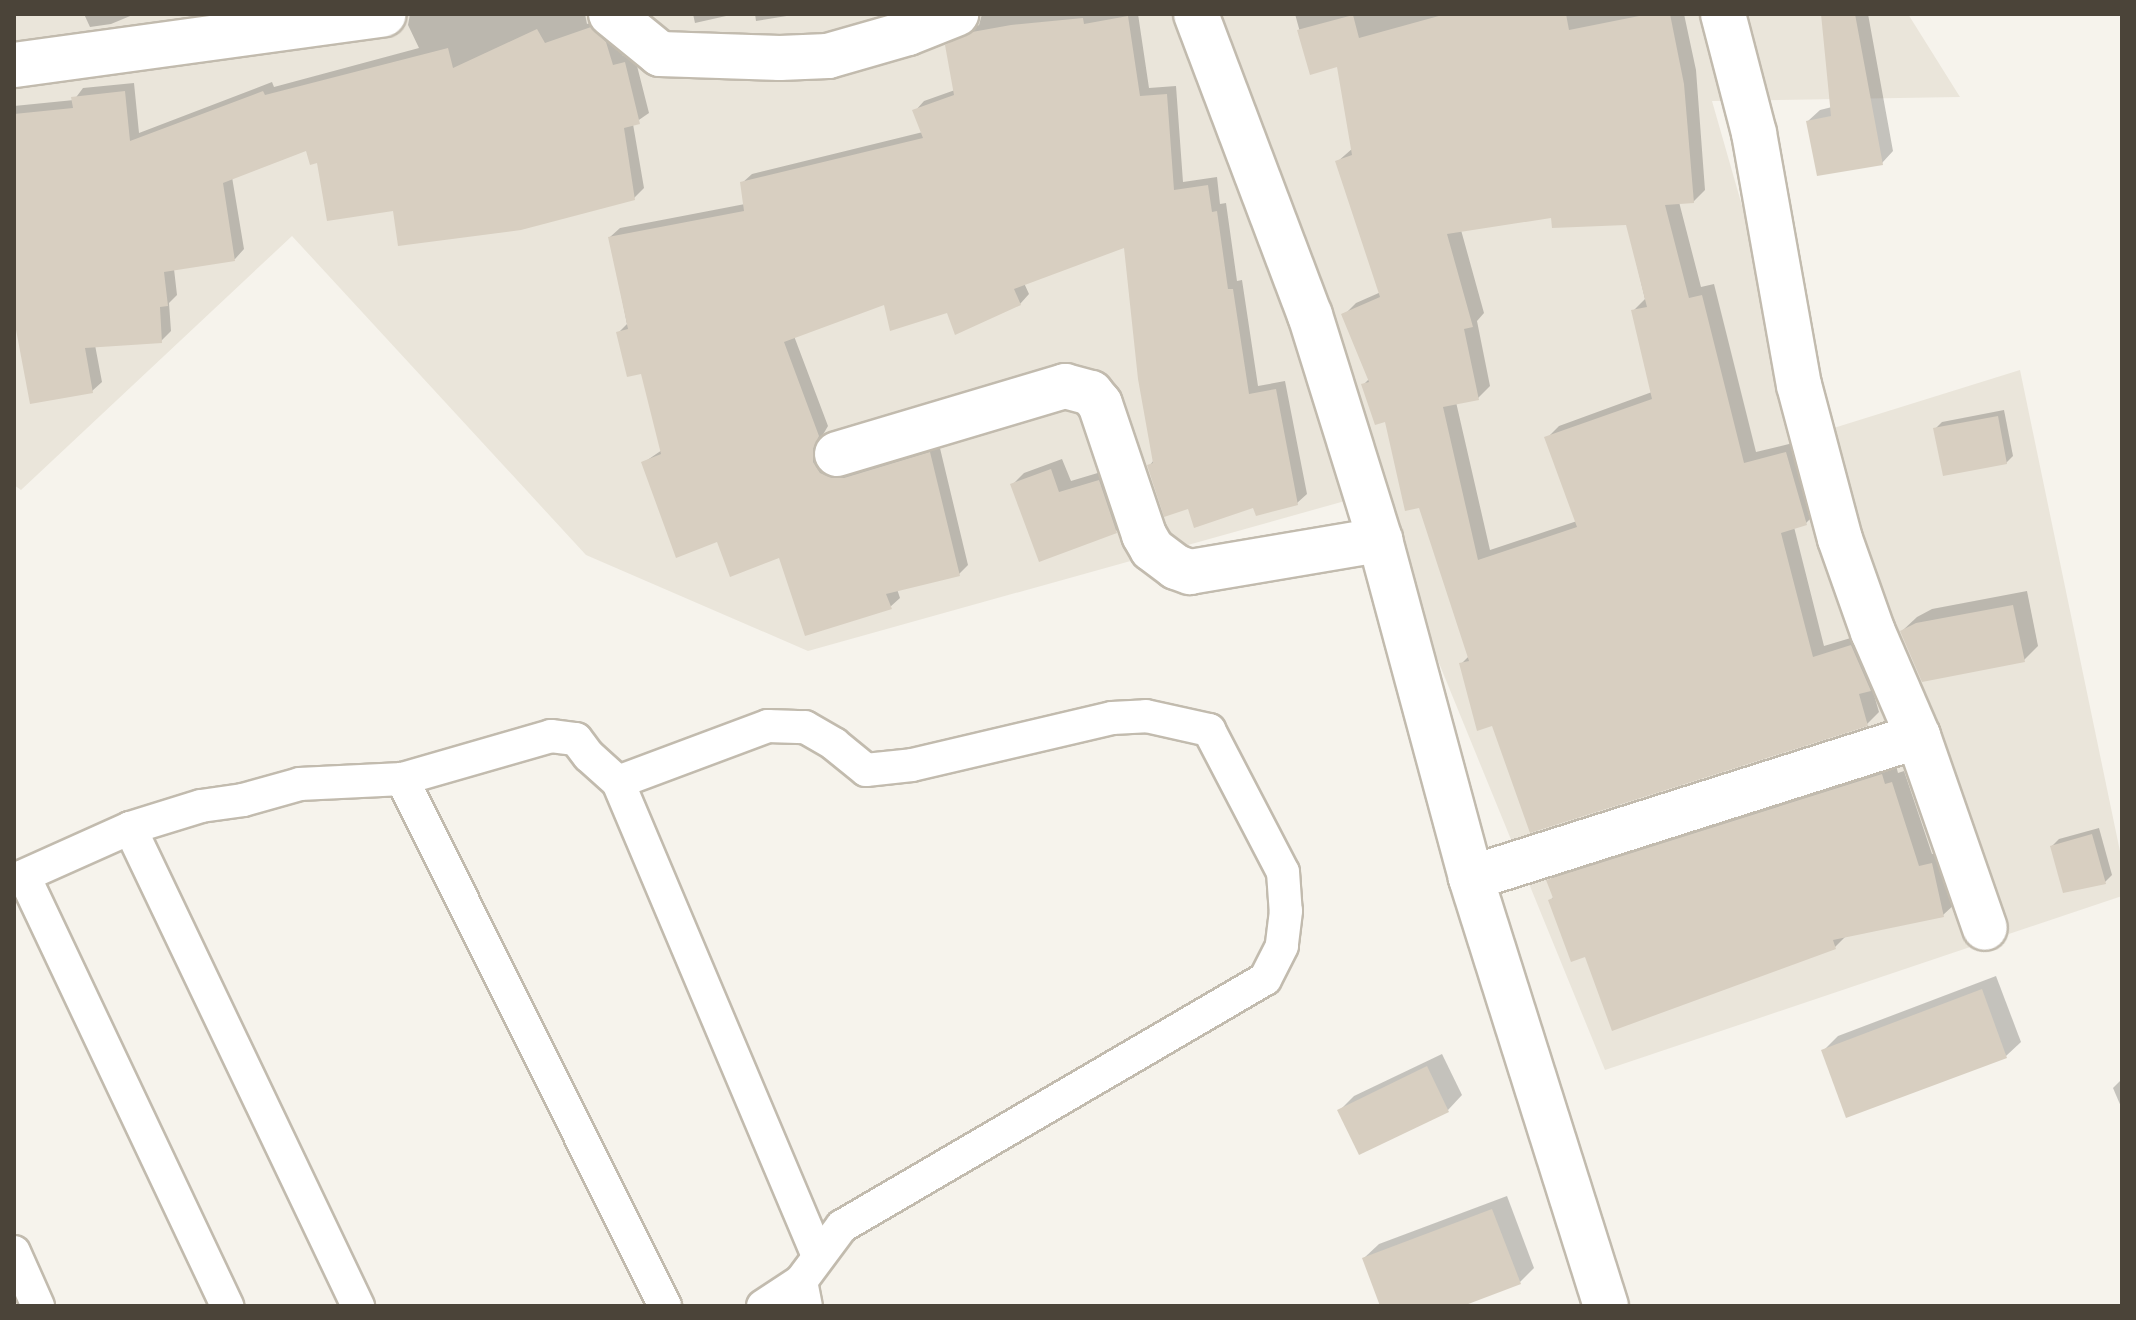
<!DOCTYPE html>
<html>
<head>
<meta charset="utf-8">
<style>
	body { margin:0 }
	#map { position:relative; width:2136px; height:1320px; overflow:hidden; background:#f6f3ec; font-family:"Titillium Web",sans-serif }
	div>[style] { position:absolute }
	.residential>* { inset:0; background:#eae5da }
	.shadow>* { inset:0; background:#0003 }
	.building>* { inset:0; background:#d8cfc1 }
	.roads { filter:drop-shadow(2px 0 #c2bbae) drop-shadow(-2px 0 #c2bbae) drop-shadow(0 2px #c2bbae) drop-shadow(0 -2px #c2bbae) }
	.service>* { height:32px; margin:-16px; padding:0 16px; transform-origin:16px; border-radius:16px; background:#fff }
	.minor>* { height:44px; margin:-22px; padding:0 22px; transform-origin:22px; border-radius:22px; background:#fff }
	span { translate:-50% -50%; white-space:nowrap; text-align:center; line-height:1.15; -webkit-text-stroke:7px #fff; paint-order:stroke }
	.frame { position:absolute; inset:0; border:16px solid #4b4439; pointer-events:none }
</style>
</head>
<body>
<div id="map">
	<div class="residential">
		<div style="clip-path:polygon(14px 14px,1908px 14px,1960px 97px,1712px 101px,1808px 436px,2020px 370px,2122px 861px,2122px 896px,1605px 1070px,1370px 494px,808px 651px,586px 555px,292px 236px,21px 490px,14px 485px)"></div>
	</div>
	<div class="shadow">
		<div style="clip-path:polygon(84px 14px,135px 14px,111px 24px,90px 27px)"></div>
		<div style="clip-path:polygon(410px 14px,585px 14px,587px 24px,601px 19px,615px 32px,623px 56px,634px 54px,649px 113px,633px 124px,644px 188px,634px 198px,395px 208px,318px 160px,308px 148px,232px 177px,244px 249px,235px 259px,174px 269px,177px 295px,169px 303px,171px 331px,161px 341px,95px 345px,102px 382px,92px 391px,14px 325px,14px 106px,74px 100px,83px 88px,134px 83px,139px 133px,272px 82px,274px 87px,419px 48px,408px 25px)"></div>
		<div style="clip-path:polygon(693px 14px,735px 14px,695px 23px)"></div>
		<div style="clip-path:polygon(755px 14px,799px 14px,756px 21px)"></div>
		<div style="clip-path:polygon(982px 14px,1138px 14px,1149px 88px,1176px 86px,1183px 182px,1217px 177px,1220px 204px,1226px 203px,1237px 281px,1242px 280px,1258px 386px,1285px 381px,1307px 494px,1297px 503px,1189px 506px,1149px 466px,1154px 460px,1126px 245px,1024px 283px,1029px 294px,1020px 304px,948px 311px,885px 303px,794px 336px,828px 426px,821px 438px,822px 452px,939px 444px,968px 565px,959px 574px,897px 589px,900px 598px,890px 607px,780px 555px,643px 463px,662px 450px,642px 371px,618px 333px,627px 324px,610px 237px,620px 228px,745px 204px,742px 183px,752px 174px,923px 132px,915px 111px,924px 101px,955px 90px,947px 46px,956px 37px,979px 25px)"></div>
		<div style="clip-path:polygon(evenodd,1295px 14px,1684px 14px,1696px 70px,1705px 190px,1693px 202px,1679px 202px,1701px 287px,1714px 284px,1756px 452px,1797px 442px,1818px 511px,1806px 523px,1794px 527px,1824px 646px,1864px 634px,1882px 678px,1872px 688px,1879px 712px,1867px 724px,1494px 724px,1461px 664px,1470px 655px,1421px 506px,1386px 419px,1363px 385px,1370px 378px,1344px 315px,1356px 303px,1381px 292px,1337px 162px,1353px 148px,1339px 64px,1311px 72px,1295px 14px,1553px 215px,1627px 223px,1645px 299px,1633px 311px,1652px 392px,1559px 426px,1547px 438px,1577px 521px,1490px 550px,1456px 402px,1478px 398px,1490px 386px,1477px 321px,1484px 313px,1461px 230px,1553px 215px)"></div>
		<div style="clip-path:polygon(1823px 14px,1868px 14px,1893px 151px,1882px 163px,1808px 121px,1820px 110px,1832px 107px)"></div>
		<div style="clip-path:polygon(2004px 410px,2013px 456px,2006px 463px,1936px 428px,1942px 422px)"></div>
		<div style="clip-path:polygon(1062px 459px,1071px 481px,1111px 469px,1128px 519px,1116px 531px,1012px 485px,1024px 473px)"></div>
		<div style="clip-path:polygon(2027px 591px,2038px 646px,2024px 660px,1902px 631px,1917px 617px,1932px 609px)"></div>
		<div style="clip-path:polygon(1895px 762px,1898px 773px,1904px 771px,1932px 854px,1945px 852px,1956px 903px,1943px 915px,1847px 935px,1835px 947px,1586px 954px,1550px 901px,1554px 896px,1549px 881px,1561px 868px)"></div>
		<div style="clip-path:polygon(2099px 828px,2112px 875px,2105px 882px,2052px 846px,2059px 839px)"></div>
		<div style="clip-path:polygon(1996px 976px,2021px 1042px,2006px 1056px,1823px 1051px,1838px 1036px)"></div>
		<div style="clip-path:polygon(1442px 1054px,1462px 1095px,1448px 1110px,1340px 1110px,1354px 1096px)"></div>
		<div style="clip-path:polygon(2122px 1079px,2122px 1109px,2113px 1088px)"></div>
		<div style="clip-path:polygon(1507px 1196px,1534px 1268px,1520px 1282px,1457px 1306px,1382px 1306px,1364px 1258px,1379px 1244px)"></div>
	</div>
	<div class="building">
		<div style="clip-path:polygon(evenodd,1446px 14px,1566px 14px,1569px 30px,1649px 14px,1670px 14px,1684px 84px,1694px 203px,1665px 205px,1689px 298px,1702px 295px,1744px 463px,1786px 452px,1807px 525px,1781px 533px,1813px 657px,1851px 645px,1871px 691px,1859px 694px,1868px 726px,1530px 833px,1492px 726px,1477px 731px,1459px 663px,1469px 661px,1419px 508px,1405px 511px,1385px 422px,1375px 425px,1361px 384px,1369px 382px,1341px 314px,1380px 297px,1335px 161px,1352px 155px,1337px 67px,1310px 75px,1297px 30px,1353px 15px,1359px 38px,1446px 14px,1551px 218px,1552px 228px,1626px 225px,1647px 307px,1631px 310px,1652px 399px,1544px 437px,1577px 527px,1478px 560px,1443px 407px,1479px 400px,1464px 329px,1473px 327px,1447px 234px,1551px 218px)"></div>
		<div style="clip-path:polygon(1821px 14px,1855px 14px,1883px 165px,1817px 176px,1806px 121px,1831px 116px)"></div>
		<div style="clip-path:polygon(1128px 16px,1140px 96px,1167px 94px,1174px 190px,1208px 185px,1212px 212px,1217px 211px,1228px 289px,1233px 289px,1249px 394px,1276px 389px,1298px 505px,1256px 516px,1253px 508px,1194px 528px,1188px 509px,1164px 517px,1147px 465px,1153px 463px,1138px 379px,1124px 248px,1014px 289px,1021px 305px,955px 335px,947px 313px,890px 331px,884px 305px,784px 342px,819px 436px,813px 449px,813px 462px,820px 473px,832px 478px,844px 478px,930px 452px,960px 576px,886px 594px,892px 609px,805px 636px,779px 558px,730px 577px,717px 542px,676px 558px,641px 462px,661px 454px,641px 374px,627px 377px,616px 332px,628px 329px,608px 237px,744px 211px,740px 182px,923px 138px,912px 110px,954px 95px,945px 45px,972px 32px,1011px 25px,1083px 18px,1084px 24px)"></div>
		<div style="clip-path:polygon(591px 27px,606px 42px,613px 65px,625px 62px,640px 124px,624px 128px,635px 200px,521px 230px,398px 246px,393px 211px,327px 221px,317px 163px,310px 165px,306px 151px,223px 183px,235px 261px,164px 272px,168px 306px,160px 307px,162px 343px,85px 348px,93px 393px,30px 404px,14px 319px,14px 114px,73px 108px,71px 97px,125px 91px,130px 141px,263px 91px,265px 95px,448px 48px,453px 68px,537px 29px,545px 43px)"></div>
		<div style="clip-path:polygon(1998px 416px,2007px 464px,1943px 476px,1933px 428px)"></div>
		<div style="clip-path:polygon(1051px 469px,1059px 492px,1099px 480px,1117px 533px,1039px 562px,1010px 484px)"></div>
		<div style="clip-path:polygon(2013px 605px,2025px 662px,1922px 682px,1900px 631px,1916px 623px)"></div>
		<div style="clip-path:polygon(1882px 774px,1885px 784px,1892px 782px,1919px 866px,1932px 863px,1944px 917px,1833px 940px,1836px 949px,1612px 1031px,1585px 957px,1571px 962px,1548px 900px,1553px 898px,1546px 880px)"></div>
		<div style="clip-path:polygon(2092px 834px,2106px 884px,2063px 893px,2050px 846px)"></div>
		<div style="clip-path:polygon(1982px 989px,2007px 1058px,1846px 1118px,1821px 1050px)"></div>
		<div style="clip-path:polygon(1427px 1066px,1449px 1112px,1359px 1155px,1337px 1110px)"></div>
		<div style="clip-path:polygon(1492px 1209px,1521px 1284px,1463px 1306px,1380px 1306px,1362px 1258px)"></div>
	</div>
	<div class="roads">
		<div class="service">
			<div style="left:402px;top:779px;width:155px;rotate:-16.1deg"></div>
			<div style="left:551px;top:736px;width:25px;rotate:7deg"></div>
			<div style="left:576px;top:739px;width:21px;rotate:53deg"></div>
			<div style="left:589px;top:756px;width:39px;rotate:42deg"></div>
			<div style="left:618px;top:782px;width:514px;rotate:67.12deg"></div>
			<div style="left:618px;top:782px;width:160px;rotate:-20.5deg"></div>
			<div style="left:768px;top:726px;width:37px;rotate:2deg"></div>
			<div style="left:805px;top:727px;width:34px;rotate:30deg"></div>
			<div style="left:834px;top:744px;width:41px;rotate:39.1deg"></div>
			<div style="left:866px;top:770px;width:46px;rotate:-6.2deg"></div>
			<div style="left:912px;top:765px;width:205px;rotate:-13.2deg"></div>
			<div style="left:1112px;top:718px;width:34px;rotate:-3deg"></div>
			<div style="left:1146px;top:716px;width:65px;rotate:12.5deg"></div>
			<div style="left:1209px;top:730px;width:160px;rotate:62.5deg"></div>
			<div style="left:1283px;top:872px;width:39px;rotate:86deg"></div>
			<div style="left:1286px;top:911px;width:35px;rotate:97deg"></div>
			<div style="left:1282px;top:946px;width:37px;rotate:117deg"></div>
			<div style="left:1265px;top:979px;width:490px;rotate:149.7deg"></div>
			<div style="left:842px;top:1226px;width:69px;rotate:126.7deg"></div>
			<div style="left:801px;top:1281px;width:25px;rotate:79deg"></div>
			<div style="left:130px;top:828px;width:530px;rotate:64.5deg"></div>
			<div style="left:24px;top:876px;width:476px;rotate:64.7deg"></div>
			<div style="left:14px;top:880px;width:127px;rotate:-24.1deg"></div>
			<div style="left:130px;top:828px;width:74px;rotate:-17.2deg"></div>
			<div style="left:201px;top:806px;width:42px;rotate:-8.1deg"></div>
			<div style="left:243px;top:800px;width:59px;rotate:-15.7deg"></div>
			<div style="left:300px;top:784px;width:102px;rotate:-2.8deg"></div>
			<div style="left:402px;top:779px;width:589px;rotate:63.48deg"></div>
			<div style="left:14px;top:1252px;width:59px;rotate:66deg"></div>
			<div style="left:763px;top:1306px;width:45px;rotate:-33.3deg"></div>
		</div>
		<div class="minor">
			<div style="left:611px;top:14px;width:63px;rotate:39.2deg"></div>
			<div style="left:660px;top:54px;width:120px;rotate:1.9deg"></div>
			<div style="left:780px;top:58px;width:48px;rotate:-2.4deg"></div>
			<div style="left:828px;top:56px;width:83px;rotate:-16deg"></div>
			<div style="left:908px;top:33px;width:52px;rotate:-21.6deg"></div>
			<div style="left:1196px;top:14px;width:322px;rotate:69.3deg"></div>
			<div style="left:1310px;top:315px;width:236px;rotate:72.7deg"></div>
			<div style="left:1380px;top:540px;width:350px;rotate:74.9deg"></div>
			<div style="left:1471px;top:878px;width:449px;rotate:72.5deg"></div>
			<div style="left:1723px;top:14px;width:123px;rotate:75.4deg"></div>
			<div style="left:1754px;top:133px;width:256px;rotate:79.9deg"></div>
			<div style="left:1799px;top:385px;width:159px;rotate:75.1deg"></div>
			<div style="left:1840px;top:539px;width:99px;rotate:70.5deg"></div>
			<div style="left:1873px;top:632px;width:113px;rotate:66.6deg"></div>
			<div style="left:1918px;top:736px;width:203px;rotate:70.8deg"></div>
			<div style="left:14px;top:65px;width:373px;rotate:-7.8deg"></div>
			<div style="left:837px;top:454px;width:238px;rotate:-16.6deg"></div>
			<div style="left:1065px;top:386px;width:27px;rotate:15deg"></div>
			<div style="left:1091px;top:393px;width:14px;rotate:51deg"></div>
			<div style="left:1100px;top:404px;width:138px;rotate:71.4deg"></div>
			<div style="left:1144px;top:535px;width:16px;rotate:60deg"></div>
			<div style="left:1152px;top:549px;width:30px;rotate:37deg"></div>
			<div style="left:1176px;top:567px;width:15px;rotate:20deg"></div>
			<div style="left:1190px;top:572px;width:193px;rotate:-9.6deg"></div>
			<div style="left:1471px;top:878px;width:469px;rotate:-17.6deg"></div>
		</div>
	</div>
	<div class="frame"></div>
</div>
</body>
</html>
